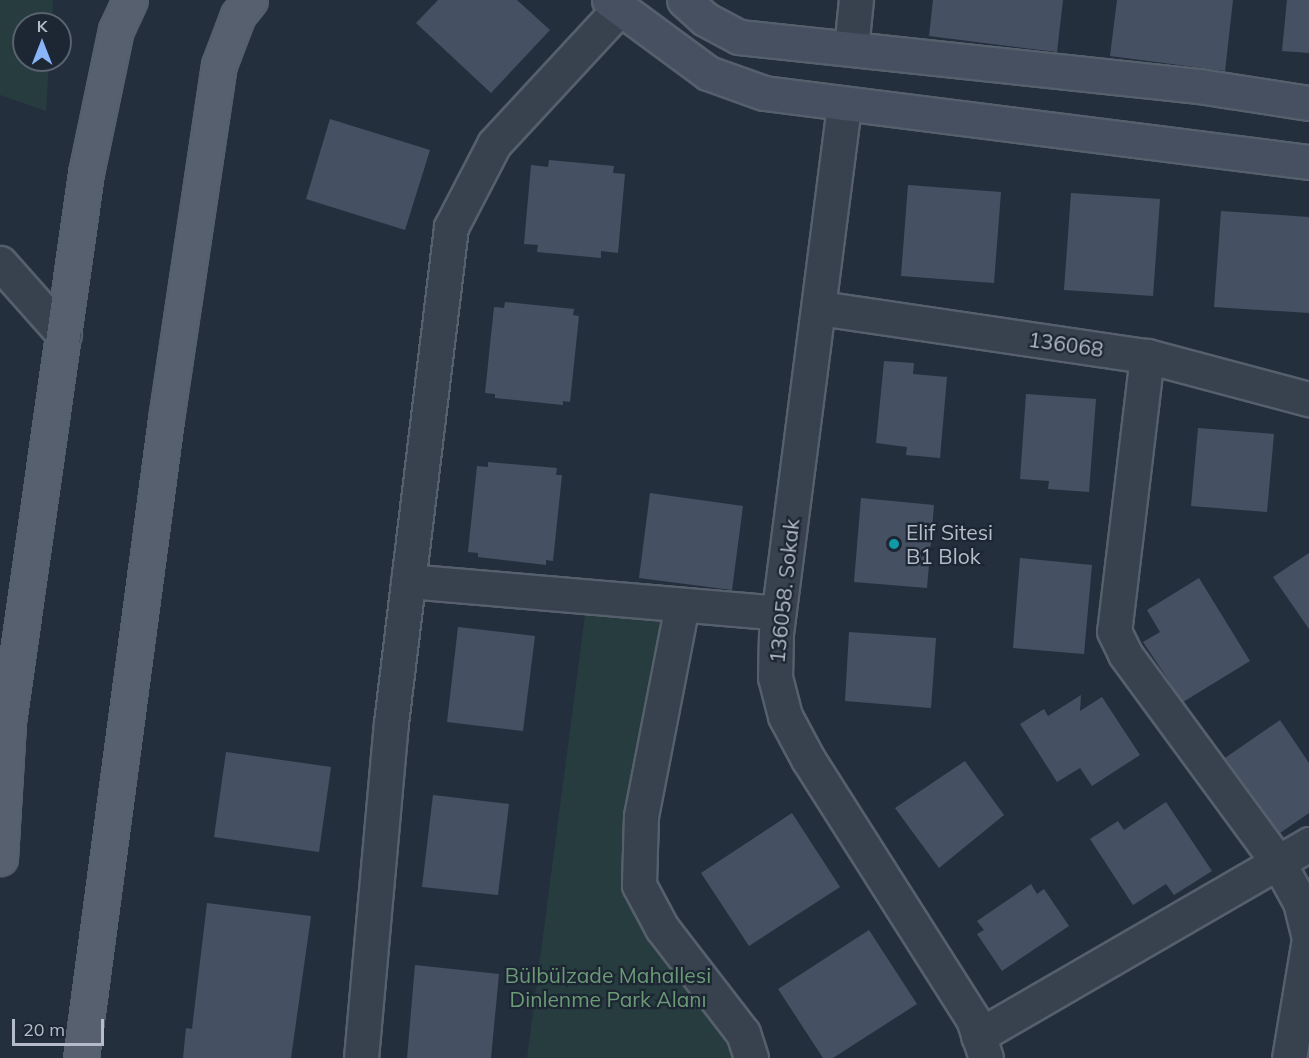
<!DOCTYPE html>
<html>
<head>
<meta charset="utf-8">
<style>
	body { margin:0 }
	#map { position:relative; width:1309px; height:1058px; overflow:hidden; background:#242f3e; font-family:Mulish,sans-serif }
	div>[style] { position:absolute }
	.green>* { inset:0; background:#263c3f }
	.building>* { inset:0; background:#455162 }
	.roads { filter:drop-shadow(2px 0 #565f6c) drop-shadow(-2px 0 #565f6c) drop-shadow(0 2px #565f6c) drop-shadow(0 -2px #565f6c) }
	.street>* { height:33px; margin:-16.5px; padding:0 16.5px; transform-origin:16.5px; border-radius:16.5px; background:#38414e }
	.secondary>* { height:33px; margin:-16.5px; padding:0 16.5px; transform-origin:16.5px; border-radius:16.5px; background:#465061 }
	.primary>* { height:33px; margin:-16.5px; padding:0 16.5px; transform-origin:16.5px; border-radius:16.5px; background:#56606e }
	.dots>* { width:16px; height:16px; translate:-50% -50%; box-sizing:border-box; border:3px solid #1d2633; border-radius:50% }
	span { translate:-50% -50%; white-space:nowrap; text-align:center; line-height:1.15; -webkit-text-stroke:4.5px #1d2633; paint-order:stroke }
	.street-label { font-size:21px; color:#b4bcc9 }
	.poi-label { font-size:21px; color:#b4bcc9 }
	.left { translate:0 -50%; text-align:left }
	.park-label { font-size:21px; color:#6b9a76 }
	.north { position:absolute; left:12px; top:12px; width:60px; height:60px; box-sizing:border-box; background:#1d2633; border:2px solid #59626f; border-radius:50%; rotate:0deg; font-size:16px; font-weight:700; line-height:24px; text-align:center; color:#b4bcc9 }
	.north::after { content:''; display:block; margin:auto; width:21px; height:27px; background:#8ab4f8; clip-path:polygon(50% 0,100% 100%,50% 72%,0 100%) }
	.scale { position:absolute; left:12px; top:1019px; width:92px; height:27px; box-sizing:border-box; border:3px solid #b4bcc9; border-top:0; padding-left:8px; font-size:18px; line-height:21px; white-space:nowrap; color:#b4bcc9; -webkit-text-stroke:4px #1d2633; paint-order:stroke }
</style>
</head>
<body>
<div id="map">
	<div class="green">
		<div style="clip-path:polygon(0 0,53px 0,52px 24px,24px 24px,24px 60px,49px 60px,46px 111px,0 95px)"></div>
		<div style="clip-path:polygon(586px 608px,668px 615px,632px 895px,729px 1037px,733px 1058px,527px 1058px)"></div>
	</div>
	<div class="building">
		<div style="clip-path:polygon(438px 0,517px 0,550px 30px,491px 93px,416px 23px)"></div>
		<div style="clip-path:polygon(933px 0,1063px 0,1057px 52px,929px 36px)"></div>
		<div style="clip-path:polygon(1117px 0,1233px 0,1225px 71px,1110px 56px)"></div>
		<div style="clip-path:polygon(1287px 0,1309px 0,1309px 53px,1282px 51px)"></div>
		<div style="clip-path:polygon(330px 119px,430px 150px,405px 230px,306px 199px)"></div>
		<div style="clip-path:polygon(549px 160px,614px 166px,613px 173px,625px 174px,618px 253px,601px 251px,601px 258px,537px 252px,538px 245px,524px 244px,531px 165px,548px 167px)"></div>
		<div style="clip-path:polygon(908px 185px,1001px 192px,994px 283px,901px 276px)"></div>
		<div style="clip-path:polygon(1071px 193px,1160px 199px,1153px 296px,1064px 290px)"></div>
		<div style="clip-path:polygon(1221px 211px,1309px 217px,1309px 313px,1214px 307px)"></div>
		<div style="clip-path:polygon(505px 302px,574px 309px,573px 315px,579px 316px,570px 402px,563px 401px,563px 405px,495px 398px,495px 394px,485px 393px,494px 307px,504px 308px)"></div>
		<div style="clip-path:polygon(884px 361px,914px 363px,913px 374px,947px 377px,940px 458px,906px 455px,907px 447px,876px 443px)"></div>
		<div style="clip-path:polygon(1026px 394px,1096px 399px,1089px 492px,1048px 489px,1049px 481px,1020px 479px)"></div>
		<div style="clip-path:polygon(1198px 428px,1274px 434px,1267px 512px,1191px 506px)"></div>
		<div style="clip-path:polygon(488px 462px,557px 468px,556px 475px,562px 475px,553px 561px,546px 560px,546px 565px,478px 557px,478px 553px,468px 552px,477px 466px,488px 467px)"></div>
		<div style="clip-path:polygon(650px 493px,743px 506px,732px 590px,639px 578px)"></div>
		<div style="clip-path:polygon(861px 498px,934px 505px,927px 588px,854px 582px)"></div>
		<div style="clip-path:polygon(1309px 553px,1309px 629px,1273px 577px)"></div>
		<div style="clip-path:polygon(1020px 558px,1092px 565px,1084px 654px,1013px 648px)"></div>
		<div style="clip-path:polygon(1199px 578px,1250px 661px,1183px 702px,1143px 642px,1160px 632px,1147px 610px)"></div>
		<div style="clip-path:polygon(458px 627px,535px 636px,523px 731px,447px 722px)"></div>
		<div style="clip-path:polygon(849px 632px,936px 638px,931px 708px,845px 701px)"></div>
		<div style="clip-path:polygon(1081px 695px,1080px 711px,1102px 697px,1140px 755px,1092px 786px,1080px 768px,1057px 782px,1020px 724px,1044px 709px,1048px 716px)"></div>
		<div style="clip-path:polygon(1280px 720px,1309px 763px,1309px 813px,1280px 833px,1225px 758px)"></div>
		<div style="clip-path:polygon(226px 752px,331px 767px,319px 852px,214px 837px)"></div>
		<div style="clip-path:polygon(965px 761px,1004px 815px,939px 868px,895px 808px)"></div>
		<div style="clip-path:polygon(433px 795px,509px 804px,498px 895px,422px 887px)"></div>
		<div style="clip-path:polygon(1166px 802px,1212px 871px,1174px 895px,1166px 884px,1133px 905px,1090px 839px,1118px 821px,1124px 830px)"></div>
		<div style="clip-path:polygon(792px 813px,840px 887px,749px 946px,701px 873px)"></div>
		<div style="clip-path:polygon(1031px 884px,1037px 894px,1044px 889px,1069px 926px,1002px 971px,977px 934px,984px 930px,977px 921px)"></div>
		<div style="clip-path:polygon(207px 903px,311px 916px,291px 1058px,183px 1058px,186px 1028px,192px 1029px)"></div>
		<div style="clip-path:polygon(869px 930px,917px 1004px,833px 1058px,823px 1058px,778px 989px)"></div>
		<div style="clip-path:polygon(415px 965px,499px 974px,491px 1058px,407px 1058px)"></div>
	</div>
	<div class="roads">
		<div class="street">
			<div style="left:851px;top:48px;width:48px;rotate:-84.1deg"></div>
			<div style="left:844px;top:106px;width:531px;rotate:97.35deg"></div>
			<div style="left:776px;top:633px;width:44px;rotate:91.3deg"></div>
			<div style="left:775px;top:677px;width:40px;rotate:75.6deg"></div>
			<div style="left:785px;top:716px;width:49px;rotate:61.9deg"></div>
			<div style="left:808px;top:759px;width:308px;rotate:57.6deg"></div>
			<div style="left:973px;top:1019px;width:41px;rotate:71.6deg"></div>
			<div style="left:0;top:263px;width:96px;rotate:48.4deg"></div>
			<div style="left:820px;top:308px;width:331px;rotate:8.4deg"></div>
			<div style="left:1147px;top:356px;width:168px;rotate:14.9deg"></div>
			<div style="left:1147px;top:356px;width:277px;rotate:96.8deg"></div>
			<div style="left:1114px;top:631px;width:25px;rotate:64deg"></div>
			<div style="left:1125px;top:654px;width:258px;rotate:53.7deg"></div>
			<div style="left:1278px;top:862px;width:46px;rotate:61.2deg"></div>
			<div style="left:1300px;top:902px;width:38px;rotate:76deg"></div>
			<div style="left:1309px;top:939px;width:121px;rotate:99.5deg"></div>
			<div style="left:408px;top:581px;width:371px;rotate:4.9deg"></div>
			<div style="left:682px;top:605px;width:215px;rotate:101deg"></div>
			<div style="left:641px;top:816px;width:69px;rotate:91.7deg"></div>
			<div style="left:639px;top:885px;width:49px;rotate:61.9deg"></div>
			<div style="left:662px;top:928px;width:133px;rotate:52.4deg"></div>
			<div style="left:743px;top:1033px;width:26px;rotate:72deg"></div>
			<div style="left:978px;top:1036px;width:383px;rotate:-30.1deg"></div>
			<div style="left:361px;top:1058px;width:336px;rotate:-84.9deg"></div>
			<div style="left:391px;top:723px;width:500px;rotate:-83.1deg"></div>
			<div style="left:451px;top:227px;width:93px;rotate:-62.6deg"></div>
			<div style="left:494px;top:144px;width:184px;rotate:-47.2deg"></div>
		</div>
		<div class="secondary">
			<div style="left:609px;top:0;width:123px;rotate:36.4deg"></div>
			<div style="left:708px;top:73px;width:59px;rotate:19.7deg"></div>
			<div style="left:764px;top:93px;width:549px;rotate:7.22deg"></div>
			<div style="left:684px;top:0;width:28px;rotate:42deg"></div>
			<div style="left:705px;top:19px;width:38px;rotate:28deg"></div>
			<div style="left:739px;top:37px;width:463px;rotate:6.1deg"></div>
			<div style="left:1199px;top:86px;width:111px;rotate:8.8deg"></div>
		</div>
		<div class="primary">
			<div style="left:0;top:858px;width:136px;rotate:-86.6deg"></div>
			<div style="left:8px;top:722px;width:555px;rotate:-81.91deg"></div>
			<div style="left:86px;top:173px;width:146px;rotate:-78.2deg"></div>
			<div style="left:116px;top:30px;width:33px;rotate:-65deg"></div>
			<div style="left:81px;top:1058px;width:645px;rotate:-82.42deg"></div>
			<div style="left:166px;top:419px;width:358px;rotate:-81.5deg"></div>
			<div style="left:219px;top:65px;width:53px;rotate:-69.2deg"></div>
			<div style="left:238px;top:15px;width:19px;rotate:-51deg"></div>
		</div>
	</div>
	<div class="dots">
		<div style="left:894px;top:544px;background:#0f9aa8"></div>
	</div>
	<div class="street-label">
		<span style="left:1066px;top:344px;rotate:8deg">136068</span>
		<span style="left:784px;top:591px;rotate:-84deg">136058. Sokak</span>
	</div>
	<div class="poi-label">
		<span class="left" style="left:906px;top:544px">Elif Sitesi<br>B1 Blok</span>
	</div>
	<div class="park-label">
		<span style="left:608px;top:987px">Bülbülzade Mahallesi<br>Dinlenme Park Alanı</span>
	</div>
	<div class="north">K</div>
	<div class="scale">20 m</div>
</div>
</body>
</html>
